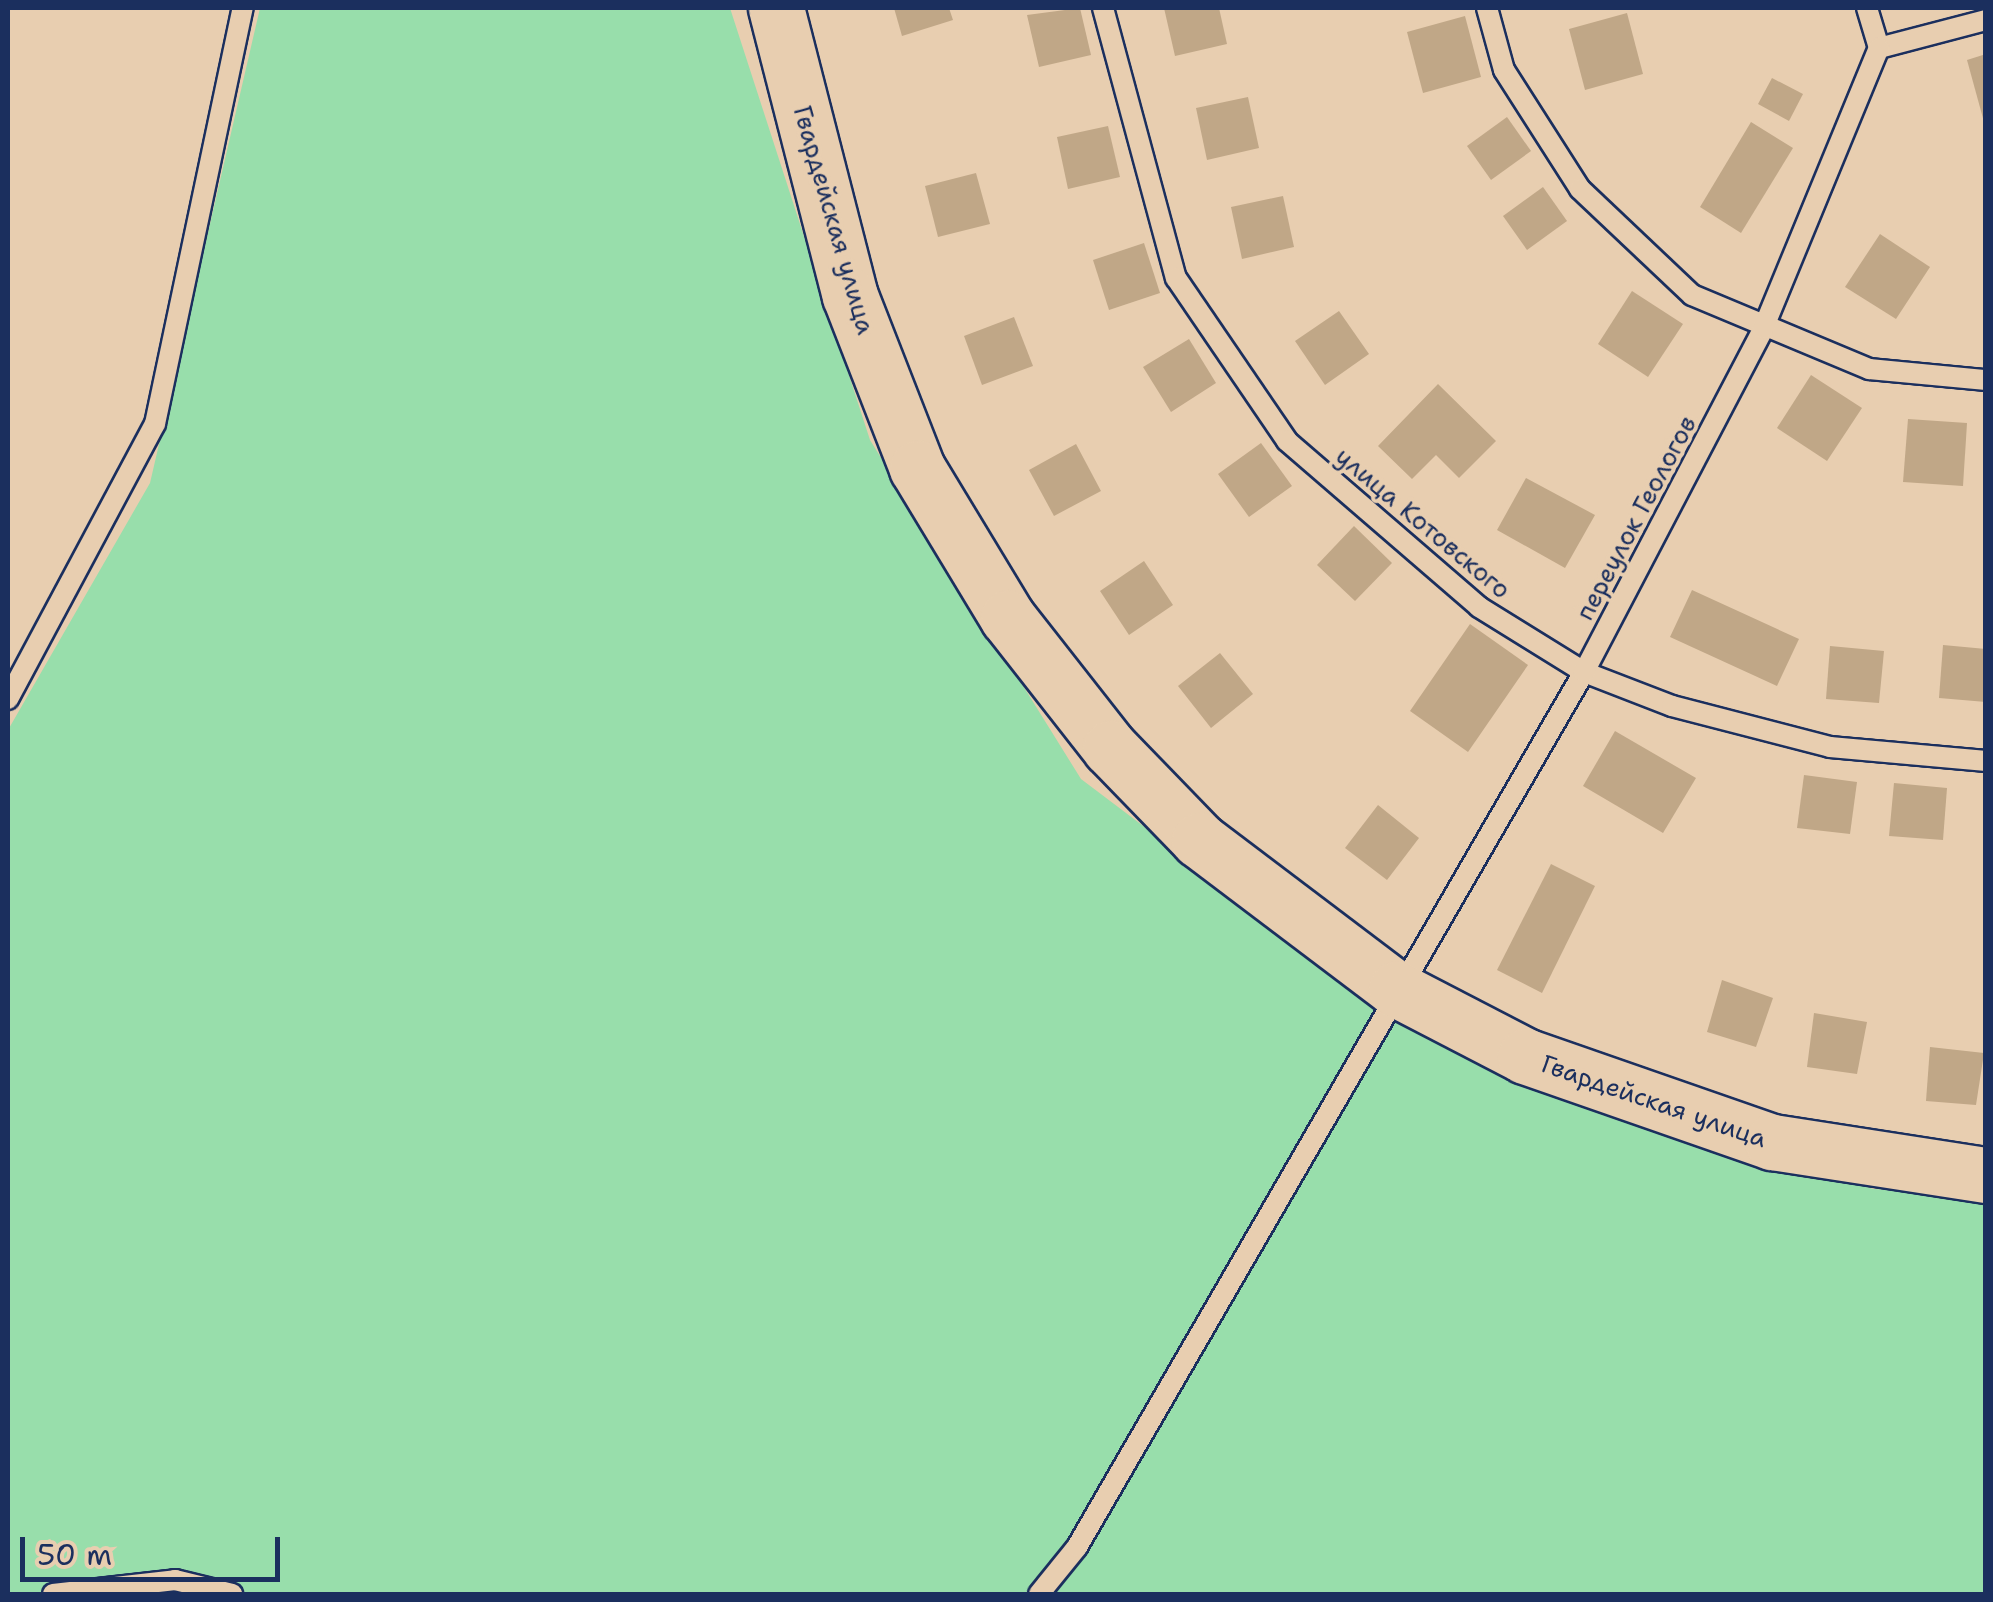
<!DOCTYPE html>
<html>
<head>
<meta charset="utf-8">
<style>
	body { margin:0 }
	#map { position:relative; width:1993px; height:1602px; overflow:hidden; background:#e8ceb0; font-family:"Shantell Sans",sans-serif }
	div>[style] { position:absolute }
	.green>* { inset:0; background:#98deab }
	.building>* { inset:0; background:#c0a787 }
	.roads { filter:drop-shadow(2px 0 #1b2f5e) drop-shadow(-2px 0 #1b2f5e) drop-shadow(0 2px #1b2f5e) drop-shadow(0 -2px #1b2f5e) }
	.lane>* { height:20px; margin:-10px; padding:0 10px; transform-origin:10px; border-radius:10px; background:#e8ceb0 }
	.secondary>* { height:55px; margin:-27.5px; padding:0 27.5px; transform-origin:27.5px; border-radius:27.5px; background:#e8ceb0 }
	span { translate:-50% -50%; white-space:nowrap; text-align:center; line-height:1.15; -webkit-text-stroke:8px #e8ceb0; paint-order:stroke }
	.street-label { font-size:25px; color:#1b2f5e }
	.frame { position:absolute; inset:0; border:10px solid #1b2f5e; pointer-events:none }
	.scale { position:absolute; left:20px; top:1537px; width:260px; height:45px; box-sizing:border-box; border:5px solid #1b2f5e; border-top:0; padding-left:12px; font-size:30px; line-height:35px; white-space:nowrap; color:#1b2f5e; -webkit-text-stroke:8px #e8ceb0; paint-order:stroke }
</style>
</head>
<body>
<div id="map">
	<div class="green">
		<div style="clip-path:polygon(260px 8px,730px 8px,870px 440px,1081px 779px,1400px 1020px,1873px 1189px,1985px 1194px,1985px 1594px,8px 1594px,8px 730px,150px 483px)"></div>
	</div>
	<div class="building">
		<div style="clip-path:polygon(894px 8px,949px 8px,953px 20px,902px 36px)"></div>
		<div style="clip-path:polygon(1080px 8px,1091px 55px,1039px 67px,1027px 15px)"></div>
		<div style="clip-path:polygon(1164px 8px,1219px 8px,1227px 44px,1175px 56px)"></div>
		<div style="clip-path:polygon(1627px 13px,1643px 74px,1585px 90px,1569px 29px)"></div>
		<div style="clip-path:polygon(1465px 16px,1481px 77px,1423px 93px,1407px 32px)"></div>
		<div style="clip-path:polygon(1986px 54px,1986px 122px,1984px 122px,1967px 60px)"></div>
		<div style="clip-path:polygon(1772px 78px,1803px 94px,1789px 121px,1758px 104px)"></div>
		<div style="clip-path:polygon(1248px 97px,1259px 148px,1207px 160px,1196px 108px)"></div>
		<div style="clip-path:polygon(1507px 117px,1531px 151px,1491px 180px,1467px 146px)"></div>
		<div style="clip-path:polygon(1751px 122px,1793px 148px,1741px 233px,1700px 207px)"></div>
		<div style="clip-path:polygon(1108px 126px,1120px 177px,1068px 189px,1057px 137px)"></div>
		<div style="clip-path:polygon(976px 173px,990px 224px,938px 237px,925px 186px)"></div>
		<div style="clip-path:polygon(1543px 187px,1567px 221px,1527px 250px,1503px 216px)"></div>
		<div style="clip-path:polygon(1283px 196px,1294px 247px,1242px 259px,1231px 207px)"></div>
		<div style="clip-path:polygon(1880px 234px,1930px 267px,1896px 319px,1845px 287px)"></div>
		<div style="clip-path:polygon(1144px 243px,1160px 293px,1109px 310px,1093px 260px)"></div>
		<div style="clip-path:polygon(1632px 291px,1683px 324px,1648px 377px,1598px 344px)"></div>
		<div style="clip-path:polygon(1339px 311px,1369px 354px,1325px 385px,1295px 341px)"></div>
		<div style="clip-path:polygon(1014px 317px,1033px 366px,982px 385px,964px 336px)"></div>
		<div style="clip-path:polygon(1189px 339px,1216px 383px,1171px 412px,1143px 367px)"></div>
		<div style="clip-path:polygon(1811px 375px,1862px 408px,1827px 461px,1777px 428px)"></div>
		<div style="clip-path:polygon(1438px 384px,1496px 441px,1459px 478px,1436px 455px,1412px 479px,1378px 446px)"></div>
		<div style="clip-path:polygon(1908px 419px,1967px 423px,1963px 486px,1903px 482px)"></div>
		<div style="clip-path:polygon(1261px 443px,1292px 486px,1249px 517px,1218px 474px)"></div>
		<div style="clip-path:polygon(1076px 444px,1101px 491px,1054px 516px,1029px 470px)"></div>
		<div style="clip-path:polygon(1526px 478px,1595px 515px,1565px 568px,1497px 530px)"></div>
		<div style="clip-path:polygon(1354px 526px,1392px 563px,1355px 601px,1317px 565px)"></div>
		<div style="clip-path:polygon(1144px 561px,1173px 605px,1129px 635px,1100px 591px)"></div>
		<div style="clip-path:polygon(1692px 590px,1799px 639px,1777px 686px,1670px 637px)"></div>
		<div style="clip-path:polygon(1470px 624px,1528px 665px,1468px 752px,1410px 711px)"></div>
		<div style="clip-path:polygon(1943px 645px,1986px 649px,1986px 702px,1939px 698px)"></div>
		<div style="clip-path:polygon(1830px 646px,1884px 651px,1879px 703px,1826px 699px)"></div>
		<div style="clip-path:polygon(1220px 653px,1253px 694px,1211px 728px,1178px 686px)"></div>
		<div style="clip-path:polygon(1615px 731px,1696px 778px,1663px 833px,1583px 786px)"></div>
		<div style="clip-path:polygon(1804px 775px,1857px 782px,1850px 834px,1797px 828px)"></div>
		<div style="clip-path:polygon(1894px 783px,1947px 788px,1943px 840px,1889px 836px)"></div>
		<div style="clip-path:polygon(1378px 805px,1419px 838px,1387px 880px,1345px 848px)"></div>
		<div style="clip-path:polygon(1551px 864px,1595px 886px,1542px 993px,1497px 970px)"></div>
		<div style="clip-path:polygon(1722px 980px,1773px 998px,1756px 1047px,1707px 1032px)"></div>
		<div style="clip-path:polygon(1814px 1013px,1867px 1022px,1857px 1074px,1807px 1067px)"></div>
		<div style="clip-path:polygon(1930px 1047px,1984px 1053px,1976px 1105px,1926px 1101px)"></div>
	</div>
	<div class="roads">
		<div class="lane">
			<div style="left:1103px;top:8px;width:280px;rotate:74.9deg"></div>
			<div style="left:1176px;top:278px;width:197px;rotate:55.7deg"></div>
			<div style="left:1287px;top:441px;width:254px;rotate:40.8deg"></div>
			<div style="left:1479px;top:607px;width:123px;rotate:31.8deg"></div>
			<div style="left:1584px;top:672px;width:94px;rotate:21.1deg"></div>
			<div style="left:1672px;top:706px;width:163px;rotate:14.5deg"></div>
			<div style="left:1830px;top:747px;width:157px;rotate:5.1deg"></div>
			<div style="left:1487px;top:8px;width:64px;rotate:74.7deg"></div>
			<div style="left:1504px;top:70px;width:141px;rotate:57.4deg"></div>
			<div style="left:1580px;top:189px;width:154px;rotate:43.4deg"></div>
			<div style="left:1692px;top:295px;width:192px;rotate:22.7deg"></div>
			<div style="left:1869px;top:369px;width:118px;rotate:5.4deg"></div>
			<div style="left:1867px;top:8px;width:42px;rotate:73.3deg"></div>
			<div style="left:1879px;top:48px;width:111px;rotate:-14.7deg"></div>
			<div style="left:8px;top:699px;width:312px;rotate:-61.9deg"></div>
			<div style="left:155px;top:424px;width:425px;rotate:-78.1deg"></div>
			<div style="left:53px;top:1594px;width:123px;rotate:-6.5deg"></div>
			<div style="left:175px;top:1580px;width:59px;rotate:13.8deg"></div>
			<div style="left:1039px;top:1594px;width:60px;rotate:-51deg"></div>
			<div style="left:1077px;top:1547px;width:1011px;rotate:-59.91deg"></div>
			<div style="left:1584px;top:672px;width:387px;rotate:-62.4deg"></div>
			<div style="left:1763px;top:329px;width:304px;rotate:-67.6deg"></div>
		</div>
		<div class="secondary">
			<div style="left:776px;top:8px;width:297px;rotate:75.6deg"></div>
			<div style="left:850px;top:296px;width:185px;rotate:68.7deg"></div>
			<div style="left:917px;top:468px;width:175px;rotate:58.8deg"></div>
			<div style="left:1008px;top:618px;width:165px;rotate:51.9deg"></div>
			<div style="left:1110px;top:748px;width:128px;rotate:45.9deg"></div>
			<div style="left:1199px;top:840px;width:247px;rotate:37.1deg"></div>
			<div style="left:1396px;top:989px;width:145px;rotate:27.4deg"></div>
			<div style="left:1525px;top:1056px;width:262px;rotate:19.2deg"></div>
			<div style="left:1772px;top:1142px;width:217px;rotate:8.8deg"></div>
		</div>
	</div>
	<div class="street-label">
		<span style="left:834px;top:220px;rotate:74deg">Гвардейская улица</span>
		<span style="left:1636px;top:518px;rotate:-62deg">переулок Геологов</span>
		<span style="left:1423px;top:523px;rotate:40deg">улица Котовского</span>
		<span style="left:1654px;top:1101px;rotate:19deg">Гвардейская улица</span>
	</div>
	<div class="frame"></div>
	<div class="scale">50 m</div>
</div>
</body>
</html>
